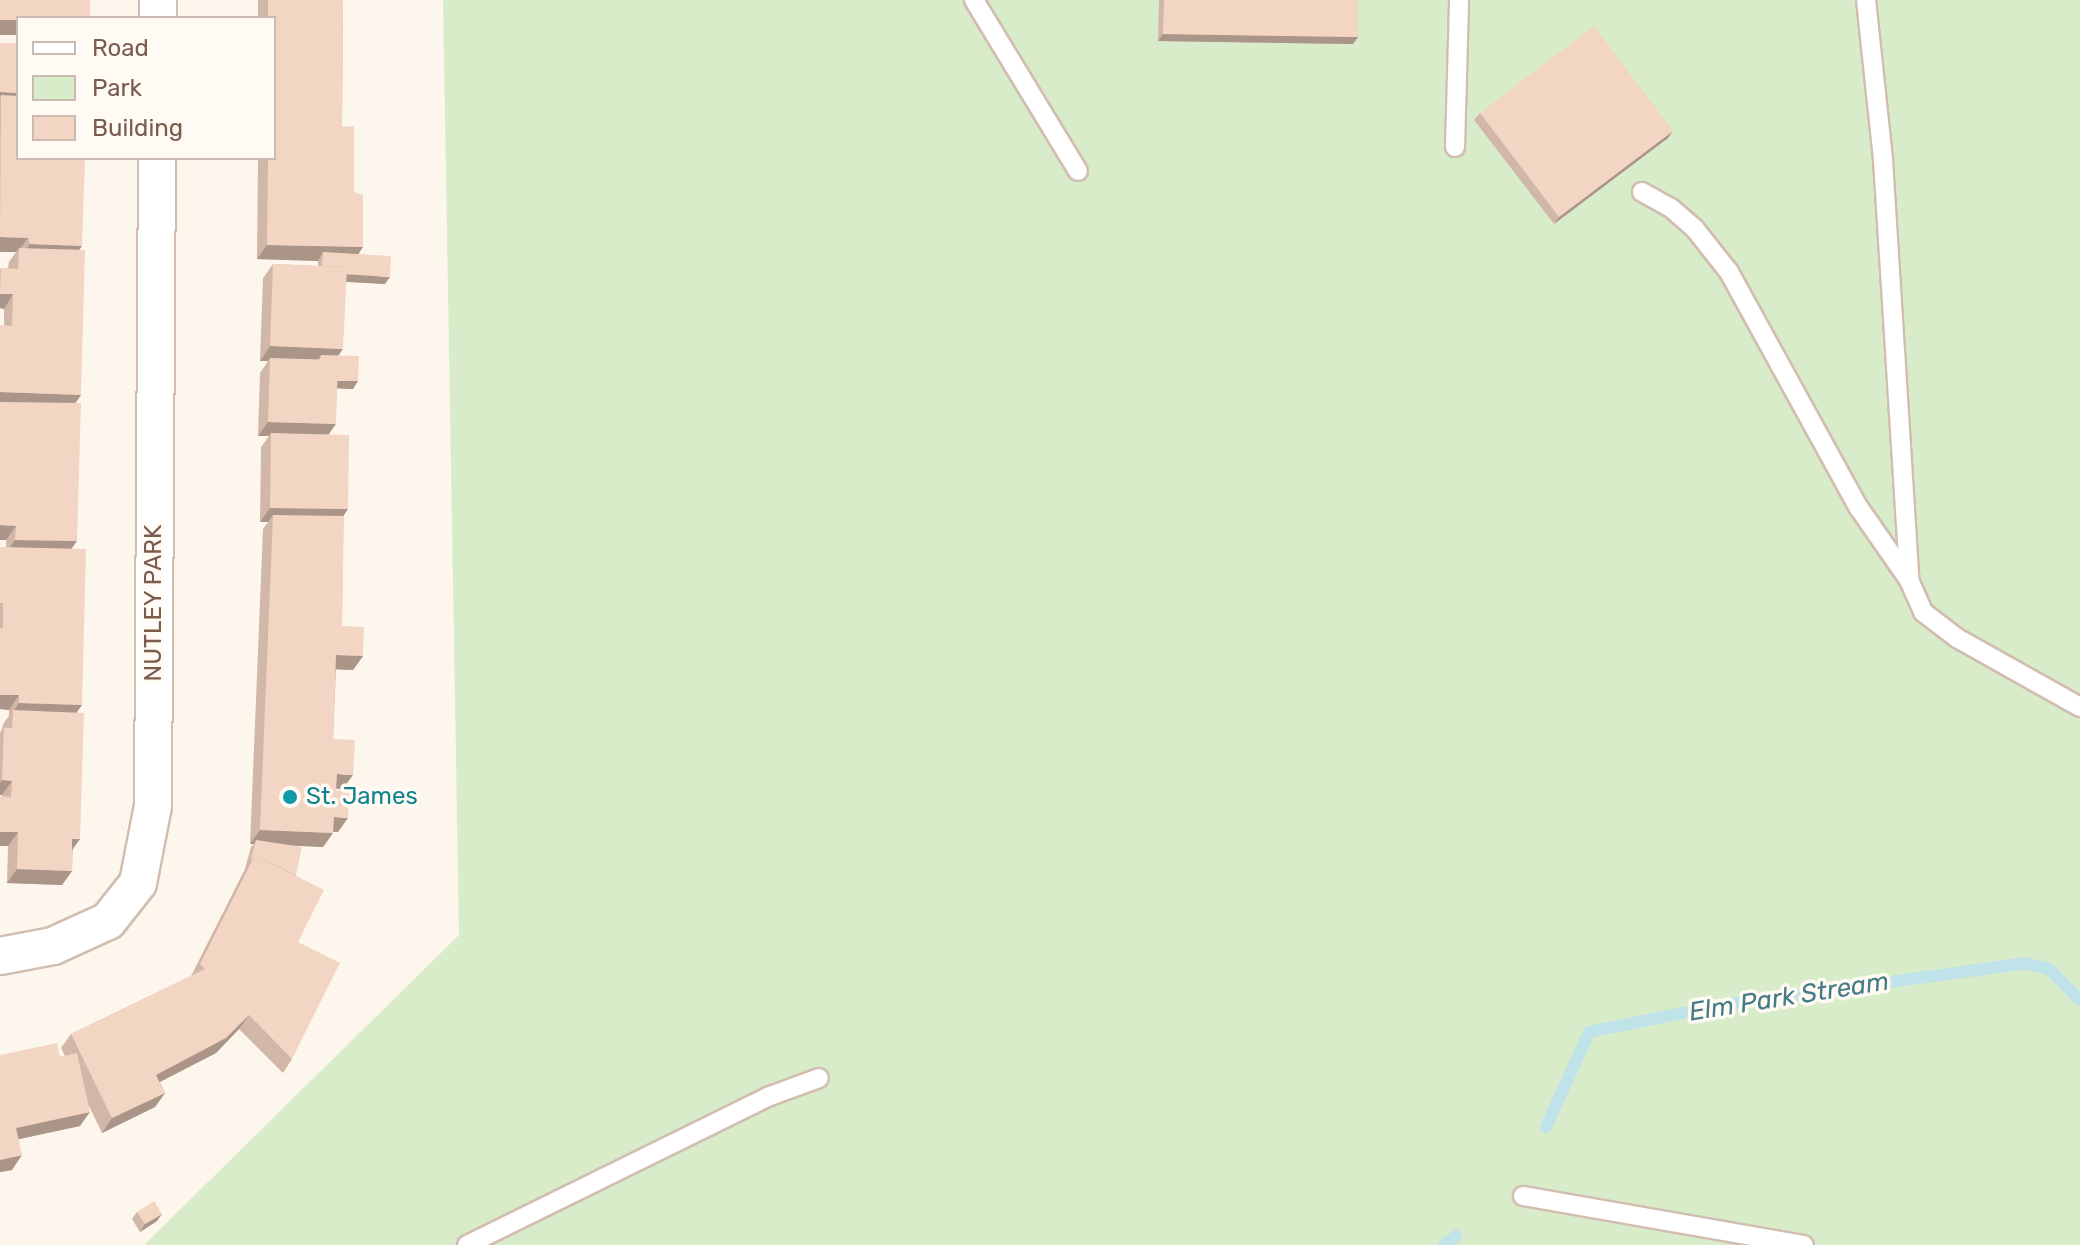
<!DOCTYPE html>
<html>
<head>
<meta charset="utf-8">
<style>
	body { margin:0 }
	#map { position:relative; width:2080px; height:1245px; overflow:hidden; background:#fdf6ec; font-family:Rubik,sans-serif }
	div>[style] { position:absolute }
	.green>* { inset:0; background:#d8ecc9 }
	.stream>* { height:12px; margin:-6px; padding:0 6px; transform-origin:6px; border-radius:6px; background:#bfe3e8 }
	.roads { filter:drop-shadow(2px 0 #d1beb0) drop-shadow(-2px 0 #d1beb0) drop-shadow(0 2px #d1beb0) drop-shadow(0 -2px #d1beb0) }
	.service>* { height:18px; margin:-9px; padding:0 9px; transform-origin:9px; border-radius:9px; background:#fff }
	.minor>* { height:36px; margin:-18px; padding:0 18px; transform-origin:18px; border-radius:18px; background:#fff }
	.wall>* { inset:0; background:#d1b7a8 }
	.shaded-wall>* { inset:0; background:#aa9588 }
	.building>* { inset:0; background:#f3d5c3 }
	.dots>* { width:22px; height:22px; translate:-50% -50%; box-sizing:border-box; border:4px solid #fffaf3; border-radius:50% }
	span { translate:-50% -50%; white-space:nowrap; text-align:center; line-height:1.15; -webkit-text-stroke:7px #fffaf3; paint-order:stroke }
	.street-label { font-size:24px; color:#7a5c4d }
	.culture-label { font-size:24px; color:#0d838f }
	.left { translate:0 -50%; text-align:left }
	.water-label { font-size:26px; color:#437c86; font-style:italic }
	.legend { position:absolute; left:16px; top:16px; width:260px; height:144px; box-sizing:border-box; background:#fffaf3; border:2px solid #cabbb1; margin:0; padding:10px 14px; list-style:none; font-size:24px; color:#7a5c4d }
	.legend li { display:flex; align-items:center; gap:16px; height:40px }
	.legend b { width:40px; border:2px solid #cabbb1 }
</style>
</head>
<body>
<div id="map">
	<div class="green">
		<div style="clip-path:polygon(443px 0,2080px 0,2080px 1245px,144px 1245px,459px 935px)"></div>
	</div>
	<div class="stream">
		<div style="left:1546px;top:1127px;width:104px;rotate:-65.6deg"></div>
		<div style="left:1589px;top:1032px;width:131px;rotate:-11.5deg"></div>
		<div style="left:1717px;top:1006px;width:311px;rotate:-7.9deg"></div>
		<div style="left:2025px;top:963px;width:25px;rotate:14deg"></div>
		<div style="left:2049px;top:969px;width:44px;rotate:45deg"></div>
		<div style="left:1444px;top:1245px;width:15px;rotate:-37deg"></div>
	</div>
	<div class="roads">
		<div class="service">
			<div style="left:974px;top:0;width:200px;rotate:58.7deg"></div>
			<div style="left:1866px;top:0;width:161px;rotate:83.9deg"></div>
			<div style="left:1883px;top:160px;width:420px;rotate:86.4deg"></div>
			<div style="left:1455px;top:147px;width:147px;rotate:-88.4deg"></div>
			<div style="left:1642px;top:192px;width:33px;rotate:29deg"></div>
			<div style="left:1671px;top:208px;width:32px;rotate:41deg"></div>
			<div style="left:1695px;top:229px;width:55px;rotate:51.7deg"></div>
			<div style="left:1729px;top:272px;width:269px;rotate:61.2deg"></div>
			<div style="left:1859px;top:508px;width:88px;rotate:55.2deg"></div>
			<div style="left:1909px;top:580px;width:35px;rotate:66deg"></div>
			<div style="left:1923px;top:612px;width:43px;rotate:37.4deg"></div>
			<div style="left:1957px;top:638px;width:141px;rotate:29.3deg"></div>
			<div style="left:1523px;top:1196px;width:285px;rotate:9.9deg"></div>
			<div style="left:467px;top:1245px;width:338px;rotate:-26.2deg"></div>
			<div style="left:770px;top:1096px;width:52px;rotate:-20.2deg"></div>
		</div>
		<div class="minor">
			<div style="left:158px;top:18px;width:18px;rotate:-90deg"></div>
			<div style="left:0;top:956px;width:54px;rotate:-10.7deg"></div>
			<div style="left:53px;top:946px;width:60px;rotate:-24.4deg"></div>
			<div style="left:108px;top:921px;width:48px;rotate:-51.7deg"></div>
			<div style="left:138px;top:883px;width:78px;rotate:-79deg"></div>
			<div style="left:153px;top:806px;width:648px;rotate:-89.65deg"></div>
		</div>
	</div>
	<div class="wall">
		<div style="clip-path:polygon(258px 0,343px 0,342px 127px,363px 247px,358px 254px,385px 284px,346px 282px,338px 356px,353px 389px,337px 388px,329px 434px,343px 516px,342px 626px,363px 656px,353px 670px,336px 669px,333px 739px,343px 789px,336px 788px,338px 832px,333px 832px,323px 847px,290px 845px,296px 875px,298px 942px,292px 1059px,283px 1073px,239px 1029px,216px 1053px,160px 1082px,165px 1093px,155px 1107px,102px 1133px,89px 1106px,80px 1126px,18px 1139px,12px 1170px,0 1172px,0 1055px,60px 1057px,65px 1056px,61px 1048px,71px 1034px,191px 976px,245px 869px,251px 847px,254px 844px,250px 844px,263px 529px,268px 522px,260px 522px,261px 447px,269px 436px,258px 436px,260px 373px,268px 361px,260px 361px,263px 278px,273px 264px,318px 266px,318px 261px,257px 259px,258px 158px,274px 158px,274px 18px,258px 18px)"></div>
		<div style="clip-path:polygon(1159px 0,1358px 0,1358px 37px,1353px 44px,1158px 41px)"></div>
		<div style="clip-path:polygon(0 43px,79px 250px,81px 395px,75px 403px,72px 549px,77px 712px,72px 871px,62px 885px,7px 883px,8px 846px,2px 795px,0 795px,0 733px,2px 729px,3px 724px,9px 716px,9px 710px,0 709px,0 547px,6px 547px,6px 540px,4px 309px,0 308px,0 269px,8px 268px,9px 262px,16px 252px,0 252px)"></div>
		<div style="clip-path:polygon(1480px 113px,1668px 138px,1554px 224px,1474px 120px)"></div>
		<div style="clip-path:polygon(137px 1212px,157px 1221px,140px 1232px,132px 1219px)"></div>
	</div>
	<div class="shaded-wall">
		<div style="clip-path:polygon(0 20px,18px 20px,18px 35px,0 35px)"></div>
		<div style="clip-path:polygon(1163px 34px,1358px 37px,1353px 44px,1158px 41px)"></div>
		<div style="clip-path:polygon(0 92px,18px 93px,18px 107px,0 96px)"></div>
		<div style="clip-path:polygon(1673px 131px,1668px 138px,1554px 224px,1559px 217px)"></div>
		<div style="clip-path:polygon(0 237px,28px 238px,18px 251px,19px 248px,16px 252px,0 252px)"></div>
		<div style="clip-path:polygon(30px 244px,82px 246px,72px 260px,20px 258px)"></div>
		<div style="clip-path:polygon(267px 245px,363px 247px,353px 262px,323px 252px,318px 261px,257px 259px)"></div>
		<div style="clip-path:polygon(322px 273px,390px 277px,385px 284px,317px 280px)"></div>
		<div style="clip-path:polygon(0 294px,13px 294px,4px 309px,0 308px)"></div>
		<div style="clip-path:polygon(270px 346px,343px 349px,333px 363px,321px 355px,316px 363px,270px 358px,268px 361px,260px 361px)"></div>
		<div style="clip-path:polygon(333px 381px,358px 381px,353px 389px,327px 388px)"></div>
		<div style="clip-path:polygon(0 392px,81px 395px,71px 409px,0 406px)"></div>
		<div style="clip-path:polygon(268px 422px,336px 424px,326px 438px,271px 433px,269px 436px,258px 436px)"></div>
		<div style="clip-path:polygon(270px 508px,348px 509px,338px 524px,273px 515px,268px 522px,260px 522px)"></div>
		<div style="clip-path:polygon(0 525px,16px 526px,6px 540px,0 540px)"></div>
		<div style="clip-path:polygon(15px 540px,77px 541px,67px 555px,5px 554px)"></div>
		<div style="clip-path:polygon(336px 655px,363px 656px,353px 670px,326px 669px)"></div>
		<div style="clip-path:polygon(0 695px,19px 695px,9px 710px,0 709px)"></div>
		<div style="clip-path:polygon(19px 703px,82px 705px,72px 719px,13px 712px)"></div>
		<div style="clip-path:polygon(337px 774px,353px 775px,343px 789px,327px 788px)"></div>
		<div style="clip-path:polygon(2px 780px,12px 781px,2px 795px,0 795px,0 783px)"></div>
		<div style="clip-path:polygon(334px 817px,348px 818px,338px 832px,324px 831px)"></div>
		<div style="clip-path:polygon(260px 830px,333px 833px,323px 847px,255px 844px,256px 840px,254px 844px,250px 844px)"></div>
		<div style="clip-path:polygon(0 832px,18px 832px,8px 846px,0 846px)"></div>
		<div style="clip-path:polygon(72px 839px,80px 839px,70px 853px)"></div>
		<div style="clip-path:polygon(17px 869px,72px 871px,62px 885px,7px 883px)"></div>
		<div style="clip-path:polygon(249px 1015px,239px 1029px,216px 1053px,146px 1089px,156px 1075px)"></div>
		<div style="clip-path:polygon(165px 1093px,155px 1107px,102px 1133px,112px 1118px)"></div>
		<div style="clip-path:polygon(90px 1112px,80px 1126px,6px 1142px,16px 1128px)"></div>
		<div style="clip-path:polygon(22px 1155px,12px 1170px,0 1172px,0 1160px)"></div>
		<div style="clip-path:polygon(162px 1214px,157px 1221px,140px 1232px,145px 1224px)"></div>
	</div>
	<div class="building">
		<div style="clip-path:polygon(0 0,90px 0,90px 18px,18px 18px,18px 20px,0 20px)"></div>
		<div style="clip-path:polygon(268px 0,343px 0,342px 127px,354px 126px,354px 192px,363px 195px,363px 247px,267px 245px,268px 158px,274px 158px,274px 18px,268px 18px)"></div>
		<div style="clip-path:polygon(1164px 0,1358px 0,1358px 37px,1163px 34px)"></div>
		<div style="clip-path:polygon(1594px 26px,1673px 131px,1559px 217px,1480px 113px)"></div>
		<div style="clip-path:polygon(0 43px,18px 43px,18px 93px,0 92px)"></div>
		<div style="clip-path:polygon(1px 95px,18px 96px,18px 158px,85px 158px,82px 246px,30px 244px,28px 238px,0 237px)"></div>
		<div style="clip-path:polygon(19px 248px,85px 250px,81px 395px,0 392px,0 325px,12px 326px,13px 294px,0 294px,1px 268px,18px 269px)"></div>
		<div style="clip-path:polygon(323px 252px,391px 256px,390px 277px,346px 274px,347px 267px,322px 266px)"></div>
		<div style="clip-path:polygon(273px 264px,347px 267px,343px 349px,270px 346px)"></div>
		<div style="clip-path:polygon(321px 355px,359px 356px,358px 381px,337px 381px,338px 360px,320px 360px)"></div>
		<div style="clip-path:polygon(270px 358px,338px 360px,336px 424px,268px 422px)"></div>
		<div style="clip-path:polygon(0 402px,81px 403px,77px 541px,15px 540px,16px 526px,0 525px)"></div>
		<div style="clip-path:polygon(271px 433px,349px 435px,348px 509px,270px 508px)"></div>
		<div style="clip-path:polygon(273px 515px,344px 516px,342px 626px,364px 627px,363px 656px,336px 655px,333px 739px,355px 740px,353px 775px,337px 774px,336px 790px,349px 791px,348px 818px,334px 817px,333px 833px,260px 830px)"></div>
		<div style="clip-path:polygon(0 547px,86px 549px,82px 705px,19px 703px,19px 695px,0 695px,0 628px,3px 628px,3px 603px,0 603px)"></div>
		<div style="clip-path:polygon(13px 710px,84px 713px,80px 839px,72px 839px,72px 871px,17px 869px,18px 832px,0 832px,0 796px,11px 797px,12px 781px,2px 780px,4px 728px,12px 728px)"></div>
		<div style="clip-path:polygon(256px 840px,302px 847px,296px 875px,255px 855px,250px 862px)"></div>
		<div style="clip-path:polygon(255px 855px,324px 890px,298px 942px,340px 963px,292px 1059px,249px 1015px,226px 1038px,156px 1075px,165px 1093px,112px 1118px,71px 1034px,205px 969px,200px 964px)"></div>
		<div style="clip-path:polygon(57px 1043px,60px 1057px,77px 1053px,90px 1112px,16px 1128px,22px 1155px,0 1160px,0 1055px)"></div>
		<div style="clip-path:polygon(154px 1201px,162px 1214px,145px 1224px,137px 1212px)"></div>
	</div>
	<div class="dots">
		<div style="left:290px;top:797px;background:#0f9aa8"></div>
	</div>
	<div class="street-label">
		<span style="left:154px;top:603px;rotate:-90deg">NUTLEY PARK</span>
	</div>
	<div class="culture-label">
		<span class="left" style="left:306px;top:797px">St. James</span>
	</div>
	<div class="water-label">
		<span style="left:1789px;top:997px;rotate:-9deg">Elm Park Stream</span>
	</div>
	<ul class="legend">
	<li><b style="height:10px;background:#fff"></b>Road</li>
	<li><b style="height:22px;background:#d8ecc9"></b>Park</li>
	<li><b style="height:22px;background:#f3d5c3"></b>Building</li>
	</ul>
</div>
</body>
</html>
